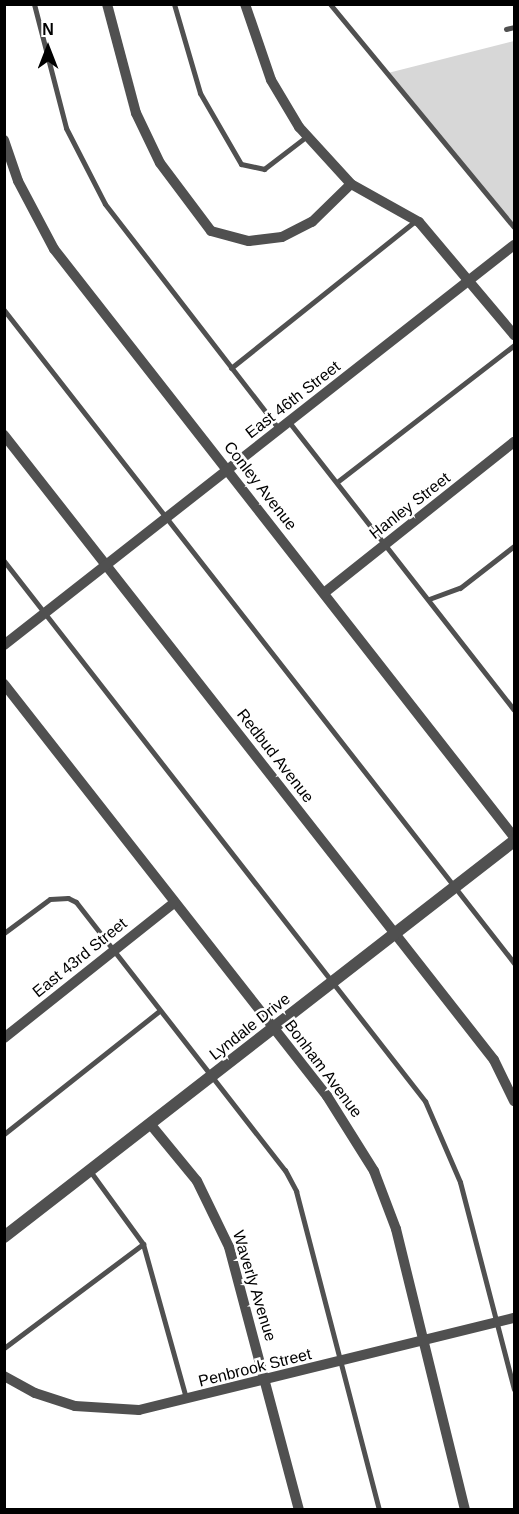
<!DOCTYPE html>
<html>
<head>
<meta charset="utf-8">
<style>
	body { margin:0 }
	#map { position:relative; width:519px; height:1514px; overflow:hidden; background:#fff; font-family:Arial,sans-serif }
	div>[style] { position:absolute }
	.green>* { inset:0; background:#d7d7d7 }
	.service>* { height:5px; margin:-2.5px; padding:0 2.5px; transform-origin:2.5px; border-radius:2.5px; background:#505050 }
	.minor>* { height:10px; margin:-5px; padding:0 5px; transform-origin:5px; border-radius:5px; background:#505050 }
	.tertiary>* { height:12px; margin:-6px; padding:0 6px; transform-origin:6px; border-radius:6px; background:#505050 }
	span { translate:-50% -50%; white-space:nowrap; text-align:center; line-height:1.15; -webkit-text-stroke:5px #fff; paint-order:stroke }
	.street-label { font-size:16px; color:#000 }
	.frame { position:absolute; inset:0; border:6px solid #000; pointer-events:none }
	.north { position:absolute; left:18px; top:18px; width:60px; height:60px; -webkit-text-stroke:4px #fff; paint-order:stroke; rotate:0deg; font-size:16px; font-weight:700; line-height:24px; text-align:center; color:#000 }
	.north::after { content:''; display:block; margin:auto; width:21px; height:27px; background:#000; clip-path:polygon(50% 0,100% 100%,50% 72%,0 100%) }
</style>
</head>
<body>
<div id="map">
	<div class="green">
		<div style="clip-path:polygon(514px 41px,514px 227px,388px 73px)"></div>
	</div>
	<div class="service">
		<div style="left:34px;top:4px;width:128px;rotate:75.5deg"></div>
		<div style="left:66px;top:128px;width:85px;rotate:62.8deg"></div>
		<div style="left:105px;top:204px;width:284px;rotate:52.3deg"></div>
		<div style="left:174px;top:4px;width:93px;rotate:73.7deg"></div>
		<div style="left:200px;top:93px;width:82px;rotate:60deg"></div>
		<div style="left:241px;top:164px;width:24px;rotate:12deg"></div>
		<div style="left:264px;top:169px;width:54px;rotate:-37.5deg"></div>
		<div style="left:330px;top:4px;width:289px;rotate:50.5deg"></div>
		<div style="left:506px;top:29px;width:8px;rotate:-14deg"></div>
		<div style="left:4px;top:310px;width:829px;rotate:52.01deg"></div>
		<div style="left:231px;top:368px;width:236px;rotate:-38.6deg"></div>
		<div style="left:289px;top:422px;width:365px;rotate:52deg"></div>
		<div style="left:337px;top:482px;width:224px;rotate:-37.7deg"></div>
		<div style="left:4px;top:561px;width:685px;rotate:52.06deg"></div>
		<div style="left:425px;top:1101px;width:88px;rotate:66.6deg"></div>
		<div style="left:460px;top:1182px;width:214px;rotate:75.4deg"></div>
		<div style="left:429px;top:599px;width:33px;rotate:-20deg"></div>
		<div style="left:460px;top:588px;width:68px;rotate:-37.9deg"></div>
		<div style="left:4px;top:933px;width:57px;rotate:-36.5deg"></div>
		<div style="left:50px;top:899px;width:18px;rotate:-3deg"></div>
		<div style="left:68px;top:898px;width:9px;rotate:27deg"></div>
		<div style="left:76px;top:902px;width:340px;rotate:52.1deg"></div>
		<div style="left:285px;top:1170px;width:24px;rotate:62deg"></div>
		<div style="left:296px;top:1191px;width:330px;rotate:75.4deg"></div>
		<div style="left:4px;top:1134px;width:198px;rotate:-38.4deg"></div>
		<div style="left:90px;top:1171px;width:90px;rotate:54deg"></div>
		<div style="left:143px;top:1244px;width:160px;rotate:74.4deg"></div>
		<div style="left:4px;top:1348px;width:174px;rotate:-36.8deg"></div>
	</div>
	<div class="minor">
		<div style="left:107px;top:4px;width:113px;rotate:75.1deg"></div>
		<div style="left:136px;top:113px;width:55px;rotate:64.4deg"></div>
		<div style="left:160px;top:163px;width:85px;rotate:53.1deg"></div>
		<div style="left:211px;top:231px;width:39px;rotate:15deg"></div>
		<div style="left:249px;top:241px;width:33px;rotate:-7deg"></div>
		<div style="left:282px;top:237px;width:34px;rotate:-27deg"></div>
		<div style="left:312px;top:222px;width:54px;rotate:-44.3deg"></div>
		<div style="left:245px;top:4px;width:80px;rotate:71.1deg"></div>
		<div style="left:271px;top:80px;width:55px;rotate:59.2deg"></div>
		<div style="left:299px;top:127px;width:77px;rotate:47.6deg"></div>
		<div style="left:351px;top:184px;width:78px;rotate:29.2deg"></div>
		<div style="left:419px;top:222px;width:148px;rotate:49.9deg"></div>
		<div style="left:4px;top:140px;width:43px;rotate:71.1deg"></div>
		<div style="left:18px;top:181px;width:77px;rotate:62.1deg"></div>
		<div style="left:54px;top:249px;width:747px;rotate:51.96deg"></div>
		<div style="left:4px;top:435px;width:794px;rotate:51.9deg"></div>
		<div style="left:494px;top:1060px;width:46px;rotate:64deg"></div>
		<div style="left:324px;top:593px;width:243px;rotate:-38.5deg"></div>
		<div style="left:4px;top:645px;width:648px;rotate:-38.11deg"></div>
		<div style="left:4px;top:684px;width:524px;rotate:51.9deg"></div>
		<div style="left:327px;top:1096px;width:89px;rotate:57.9deg"></div>
		<div style="left:374px;top:1171px;width:62px;rotate:69.2deg"></div>
		<div style="left:396px;top:1229px;width:289px;rotate:76.2deg"></div>
		<div style="left:4px;top:1038px;width:218px;rotate:-38.5deg"></div>
		<div style="left:151px;top:1125px;width:72px;rotate:50.6deg"></div>
		<div style="left:197px;top:1181px;width:73px;rotate:64.1deg"></div>
		<div style="left:229px;top:1247px;width:272px;rotate:75.1deg"></div>
		<div style="left:4px;top:1376px;width:35px;rotate:29deg"></div>
		<div style="left:35px;top:1393px;width:42px;rotate:18deg"></div>
		<div style="left:75px;top:1406px;width:64px;rotate:3.6deg"></div>
		<div style="left:139px;top:1410px;width:386px;rotate:-13.8deg"></div>
	</div>
	<div class="tertiary">
		<div style="left:4px;top:1237px;width:646px;rotate:-37.83deg"></div>
	</div>
	<div class="street-label">
		<span style="left:293px;top:400px;rotate:-38deg">East 46th Street</span>
		<span style="left:260px;top:486px;rotate:52deg">Conley Avenue</span>
		<span style="left:410px;top:506px;rotate:-38deg">Hanley Street</span>
		<span style="left:275px;top:756px;rotate:52deg">Redbud Avenue</span>
		<span style="left:80px;top:958px;rotate:-39deg">East 43rd Street</span>
		<span style="left:250px;top:1027px;rotate:-38deg">Lyndale Drive</span>
		<span style="left:323px;top:1069px;rotate:53deg">Bonham Avenue</span>
		<span style="left:254px;top:1286px;rotate:73deg">Waverly Avenue</span>
		<span style="left:255px;top:1368px;rotate:-14deg">Penbrook Street</span>
	</div>
	<div class="frame"></div>
	<div class="north">N</div>
</div>
</body>
</html>
